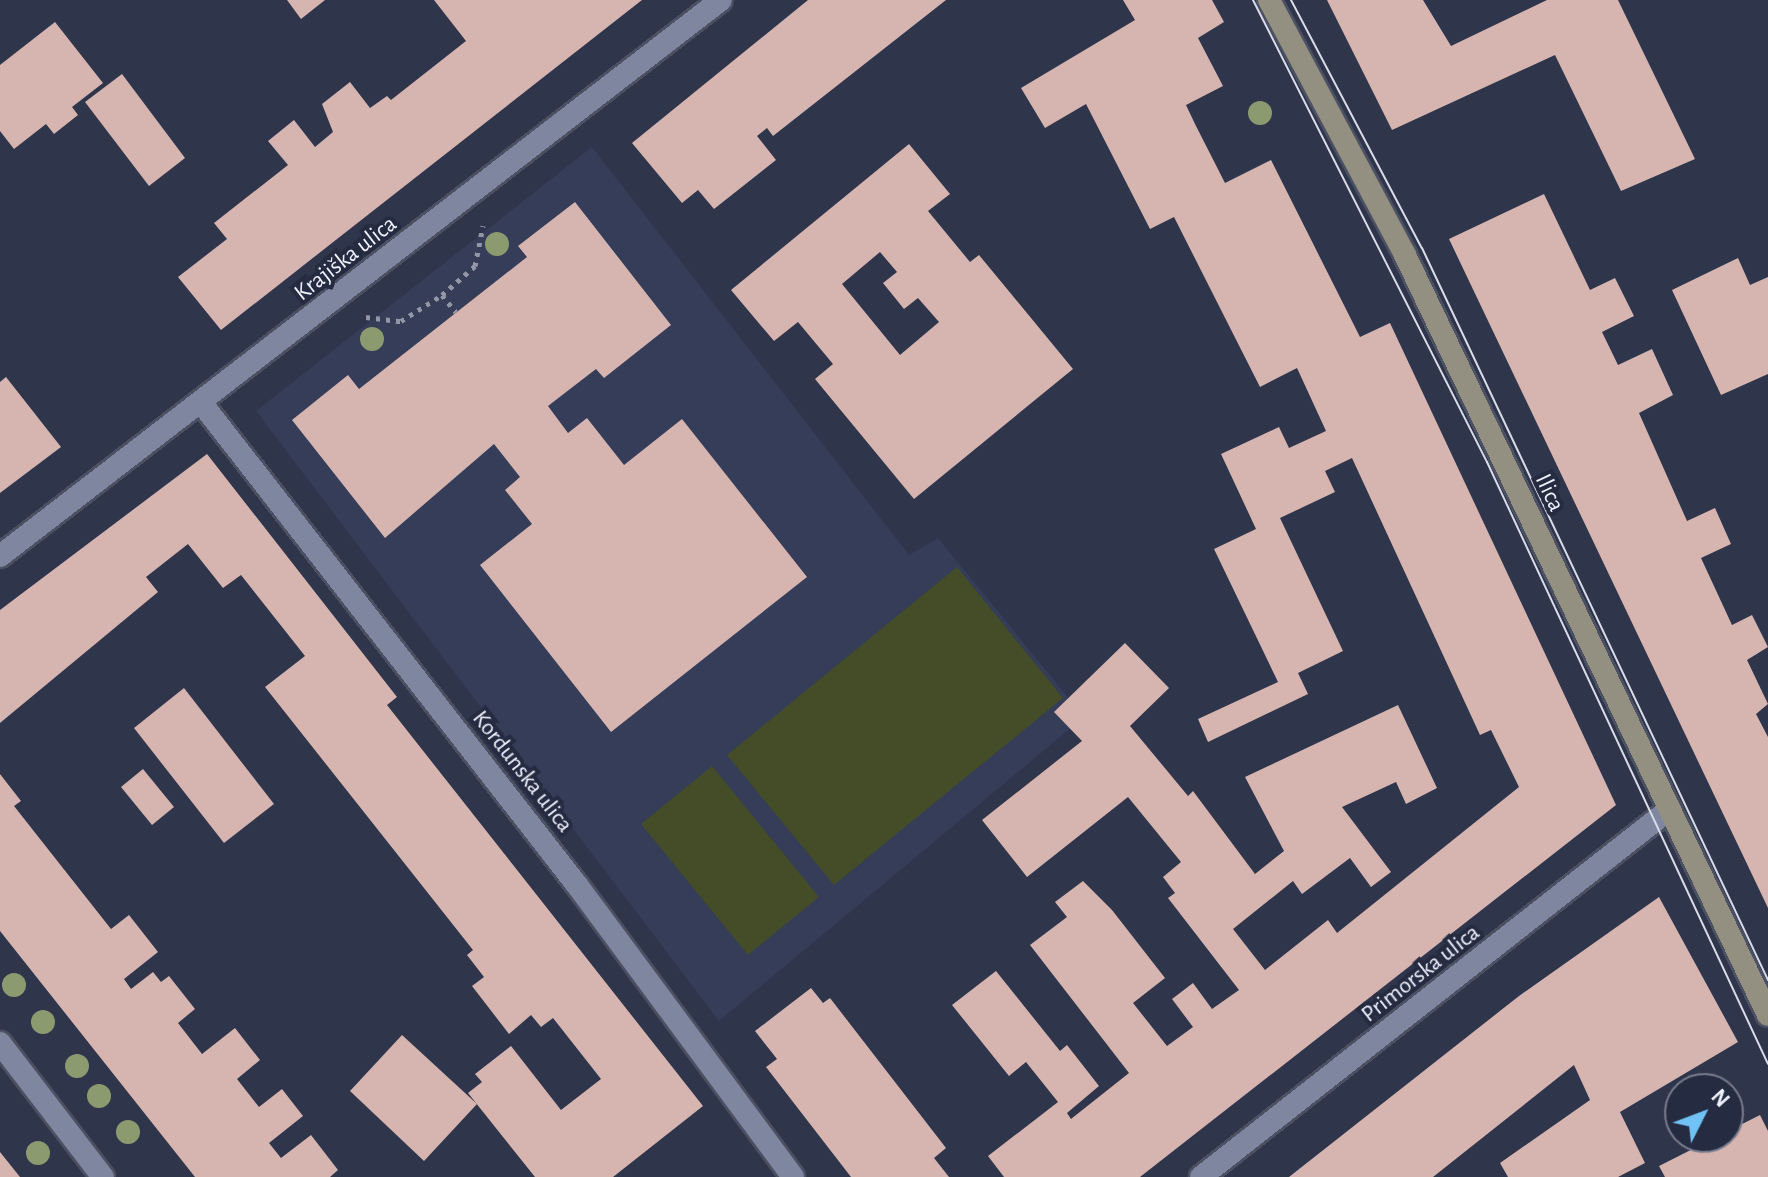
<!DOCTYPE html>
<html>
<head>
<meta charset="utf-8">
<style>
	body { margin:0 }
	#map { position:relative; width:1768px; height:1177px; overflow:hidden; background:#2f354b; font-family:"Alegreya Sans",sans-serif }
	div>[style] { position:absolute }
	.built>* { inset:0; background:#353d59 }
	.green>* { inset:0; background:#444d27 }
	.building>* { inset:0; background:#d6b5b1 }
	.path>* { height:5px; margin-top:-2.5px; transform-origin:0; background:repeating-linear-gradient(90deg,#9296a7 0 4px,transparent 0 10px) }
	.roads { filter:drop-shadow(2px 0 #4b5062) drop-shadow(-2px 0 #4b5062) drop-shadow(0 2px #4b5062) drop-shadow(0 -2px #4b5062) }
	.minor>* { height:22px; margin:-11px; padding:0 11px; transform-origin:11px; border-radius:11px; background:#7f87a0 }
	.tertiary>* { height:22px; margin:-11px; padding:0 11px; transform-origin:11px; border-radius:11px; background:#7f87a0 }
	.secondary>* { height:22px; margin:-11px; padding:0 11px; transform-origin:11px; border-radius:11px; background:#939082 }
	.tram>* { height:2px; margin:-1px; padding:0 1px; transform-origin:1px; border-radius:1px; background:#d8dce9 }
	.trees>* { width:24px; height:24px; margin:-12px; border-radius:50%; background:#8c9b6f }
	span { translate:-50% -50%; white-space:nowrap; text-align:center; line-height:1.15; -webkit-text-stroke:8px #252b40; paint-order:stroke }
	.street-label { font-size:24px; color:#f0f3ff }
	.north { position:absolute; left:1664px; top:1073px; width:80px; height:80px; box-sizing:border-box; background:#252b40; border:2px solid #767b8c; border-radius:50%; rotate:48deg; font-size:22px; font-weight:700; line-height:32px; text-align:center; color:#f0f3ff }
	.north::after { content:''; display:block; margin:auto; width:28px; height:36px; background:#70c2f4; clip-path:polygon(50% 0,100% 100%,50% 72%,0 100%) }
</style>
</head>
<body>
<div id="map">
	<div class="built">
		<div style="clip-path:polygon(592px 147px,909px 555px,938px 538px,1084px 717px,719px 1021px,256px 411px)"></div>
	</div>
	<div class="green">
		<div style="clip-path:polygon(957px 567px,1063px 698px,834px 885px,727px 755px)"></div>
		<div style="clip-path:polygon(712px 766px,819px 897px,748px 955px,641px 824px)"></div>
	</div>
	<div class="building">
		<div style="clip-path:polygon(287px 0,325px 0,301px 19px)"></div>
		<div style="clip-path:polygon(434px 0,642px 0,221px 330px,178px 277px,227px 239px,214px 223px,288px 165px,268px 141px,294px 120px,315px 147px,333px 132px,322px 104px,350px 82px,370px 108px,387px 96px,391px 100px,466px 41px)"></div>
		<div style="clip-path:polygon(808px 0,946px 0,773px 136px,767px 128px,757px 136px,776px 160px,714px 209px,698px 190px,682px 203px,632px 143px)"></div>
		<div style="clip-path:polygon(1123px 0,1212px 0,1224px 22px,1198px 38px,1223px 86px,1186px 105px,1195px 124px,1225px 183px,1271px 160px,1360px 337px,1390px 323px,1616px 805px,1140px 1177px,1004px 1177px,988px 1156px,1058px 1102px,1026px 1062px,1009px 1076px,952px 1005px,996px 971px,1060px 1051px,1067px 1045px,1099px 1086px,1067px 1113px,1071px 1119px,1129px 1073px,1030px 945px,1067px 917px,1055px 902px,1083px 881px,1112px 910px,1165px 978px,1133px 1003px,1167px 1046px,1193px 1027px,1172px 999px,1193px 983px,1212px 1009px,1239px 990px,1168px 898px,1175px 893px,1163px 877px,1181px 862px,1128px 797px,1027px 877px,982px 820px,1082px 741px,1054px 712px,1125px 643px,1169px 688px,1130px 726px,1188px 796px,1193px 791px,1255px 874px,1284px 851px,1245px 777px,1398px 705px,1437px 788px,1406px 804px,1396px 782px,1342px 807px,1391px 872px,1371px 887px,1350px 858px,1302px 894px,1293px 881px,1233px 929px,1265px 970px,1328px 920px,1337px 933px,1519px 787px,1491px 730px,1480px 735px,1352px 458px,1325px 471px,1335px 492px,1280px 518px,1343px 651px,1298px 673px,1308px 694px,1208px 742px,1198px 719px,1278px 682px,1214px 549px,1256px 529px,1221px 454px,1279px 427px,1289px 448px,1326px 431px,1297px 368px,1260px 387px,1174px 217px,1150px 229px,1086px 104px,1045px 128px,1021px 88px,1135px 20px)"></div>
		<div style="clip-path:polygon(1327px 0,1423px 0,1451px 46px,1547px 0,1618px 0,1695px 159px,1621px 191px,1555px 55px,1392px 130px)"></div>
		<div style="clip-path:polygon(55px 22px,103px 83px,72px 107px,78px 115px,54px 134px,46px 124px,14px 149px,0 131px,0 65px)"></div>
		<div style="clip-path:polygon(122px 74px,185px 158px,149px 186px,85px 102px)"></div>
		<div style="clip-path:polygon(evenodd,909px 144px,950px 194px,928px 211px,970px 262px,979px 255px,1073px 369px,914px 499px,815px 379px,833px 364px,798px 322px,774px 341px,731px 290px,909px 144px,880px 252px,897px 272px,883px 283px,904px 309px,918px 298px,939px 322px,900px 355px,842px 284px,880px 252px)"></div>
		<div style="clip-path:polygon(1544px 194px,1590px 290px,1615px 278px,1634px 316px,1602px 332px,1618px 365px,1652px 349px,1673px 395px,1639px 413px,1687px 521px,1715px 508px,1731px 544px,1701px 558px,1732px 625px,1752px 615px,1768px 647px,1747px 660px,1768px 704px,1756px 714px,1768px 737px,1768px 908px,1449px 239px)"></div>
		<div style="clip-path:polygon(575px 202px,671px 325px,604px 378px,596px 369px,548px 406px,568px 433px,587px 418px,624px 465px,682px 419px,807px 577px,611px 732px,480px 565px,532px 524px,505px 490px,520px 477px,494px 444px,385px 538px,292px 420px,348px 375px,359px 389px,527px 257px,518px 246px)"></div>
		<div style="clip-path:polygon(1738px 258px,1750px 285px,1768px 277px,1768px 374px,1721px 395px,1672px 290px)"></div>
		<div style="clip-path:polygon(6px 377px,61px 447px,0 493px,0 382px)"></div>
		<div style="clip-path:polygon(207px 454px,397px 697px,387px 705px,703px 1106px,613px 1177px,535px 1177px,468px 1093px,482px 1082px,475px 1074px,511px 1046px,561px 1110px,601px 1079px,553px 1018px,541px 1027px,531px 1015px,509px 1034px,472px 986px,484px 977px,467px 955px,473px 950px,265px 687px,305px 656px,241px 575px,223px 588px,188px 544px,146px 577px,158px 592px,0 723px,0 610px)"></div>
		<div style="clip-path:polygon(184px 688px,274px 804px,224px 843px,134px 728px)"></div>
		<div style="clip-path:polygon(143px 769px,174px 807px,152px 825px,121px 787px)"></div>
		<div style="clip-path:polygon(0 774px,21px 801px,14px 806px,111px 929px,129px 915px,158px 952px,124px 979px,131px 989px,153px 972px,161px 982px,169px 976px,195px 1009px,178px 1023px,202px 1054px,235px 1028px,260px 1060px,237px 1079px,259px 1107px,282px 1089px,303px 1116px,269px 1143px,281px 1158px,311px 1135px,338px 1170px,330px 1177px,195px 1177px,0 931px)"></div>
		<div style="clip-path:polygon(1659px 897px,1738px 1042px,1620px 1112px,1645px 1163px,1618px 1177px,1508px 1177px,1500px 1163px,1590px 1100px,1574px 1065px,1433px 1177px,1289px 1177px,1519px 996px)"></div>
		<div style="clip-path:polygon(811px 988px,823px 1003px,830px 998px,946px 1148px,934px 1158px,949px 1177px,851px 1177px,766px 1067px,777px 1059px,755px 1031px)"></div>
		<div style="clip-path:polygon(402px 1035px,477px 1104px,424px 1161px,350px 1091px)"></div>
		<div style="clip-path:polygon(1760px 1115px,1768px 1131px,1768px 1177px,1665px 1177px,1659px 1166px)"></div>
		<div style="clip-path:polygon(0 1152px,20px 1177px,0 1177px)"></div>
	</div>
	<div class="path">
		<div style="left:442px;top:295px;width:22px;rotate:51deg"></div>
		<div style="left:366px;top:317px;width:35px;rotate:7deg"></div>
		<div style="left:401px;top:321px;width:49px;rotate:-32.4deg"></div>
		<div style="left:442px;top:295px;width:44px;rotate:-41.3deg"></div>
		<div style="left:475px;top:266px;width:41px;rotate:-78.7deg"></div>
	</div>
	<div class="roads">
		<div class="minor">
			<div style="left:203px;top:405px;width:609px;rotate:52.08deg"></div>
			<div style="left:577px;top:885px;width:363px;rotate:53.5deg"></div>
			<div style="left:0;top:556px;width:910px;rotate:-37.64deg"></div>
			<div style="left:1201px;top:1177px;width:596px;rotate:-38.12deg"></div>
		</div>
		<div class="tertiary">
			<div style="left:0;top:1043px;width:169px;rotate:52.5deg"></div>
		</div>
		<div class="secondary">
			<div style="left:1269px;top:0;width:289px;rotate:61.9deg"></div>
			<div style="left:1405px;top:255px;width:842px;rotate:64.47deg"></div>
		</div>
	</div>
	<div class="tram">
		<div style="left:1253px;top:0;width:518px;rotate:63.14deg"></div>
		<div style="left:1487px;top:462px;width:664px;rotate:64.98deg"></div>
		<div style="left:1291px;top:0;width:280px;rotate:62.2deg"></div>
		<div style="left:1422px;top:248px;width:810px;rotate:64.7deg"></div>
	</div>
	<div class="trees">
		<div style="left:1260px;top:113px"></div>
		<div style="left:497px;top:244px"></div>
		<div style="left:372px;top:339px"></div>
		<div style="left:14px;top:985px"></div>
		<div style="left:43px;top:1022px"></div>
		<div style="left:77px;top:1066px"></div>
		<div style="left:99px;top:1096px"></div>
		<div style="left:128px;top:1132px"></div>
		<div style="left:38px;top:1153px"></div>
	</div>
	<div class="street-label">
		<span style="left:346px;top:259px;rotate:-38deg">Krajiška ulica</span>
		<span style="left:1549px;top:493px;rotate:65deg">Ilica</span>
		<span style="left:522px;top:772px;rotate:52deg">Kordunska ulica</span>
		<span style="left:1421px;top:974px;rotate:-38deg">Primorska ulica</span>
	</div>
	<div class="north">N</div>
</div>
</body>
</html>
